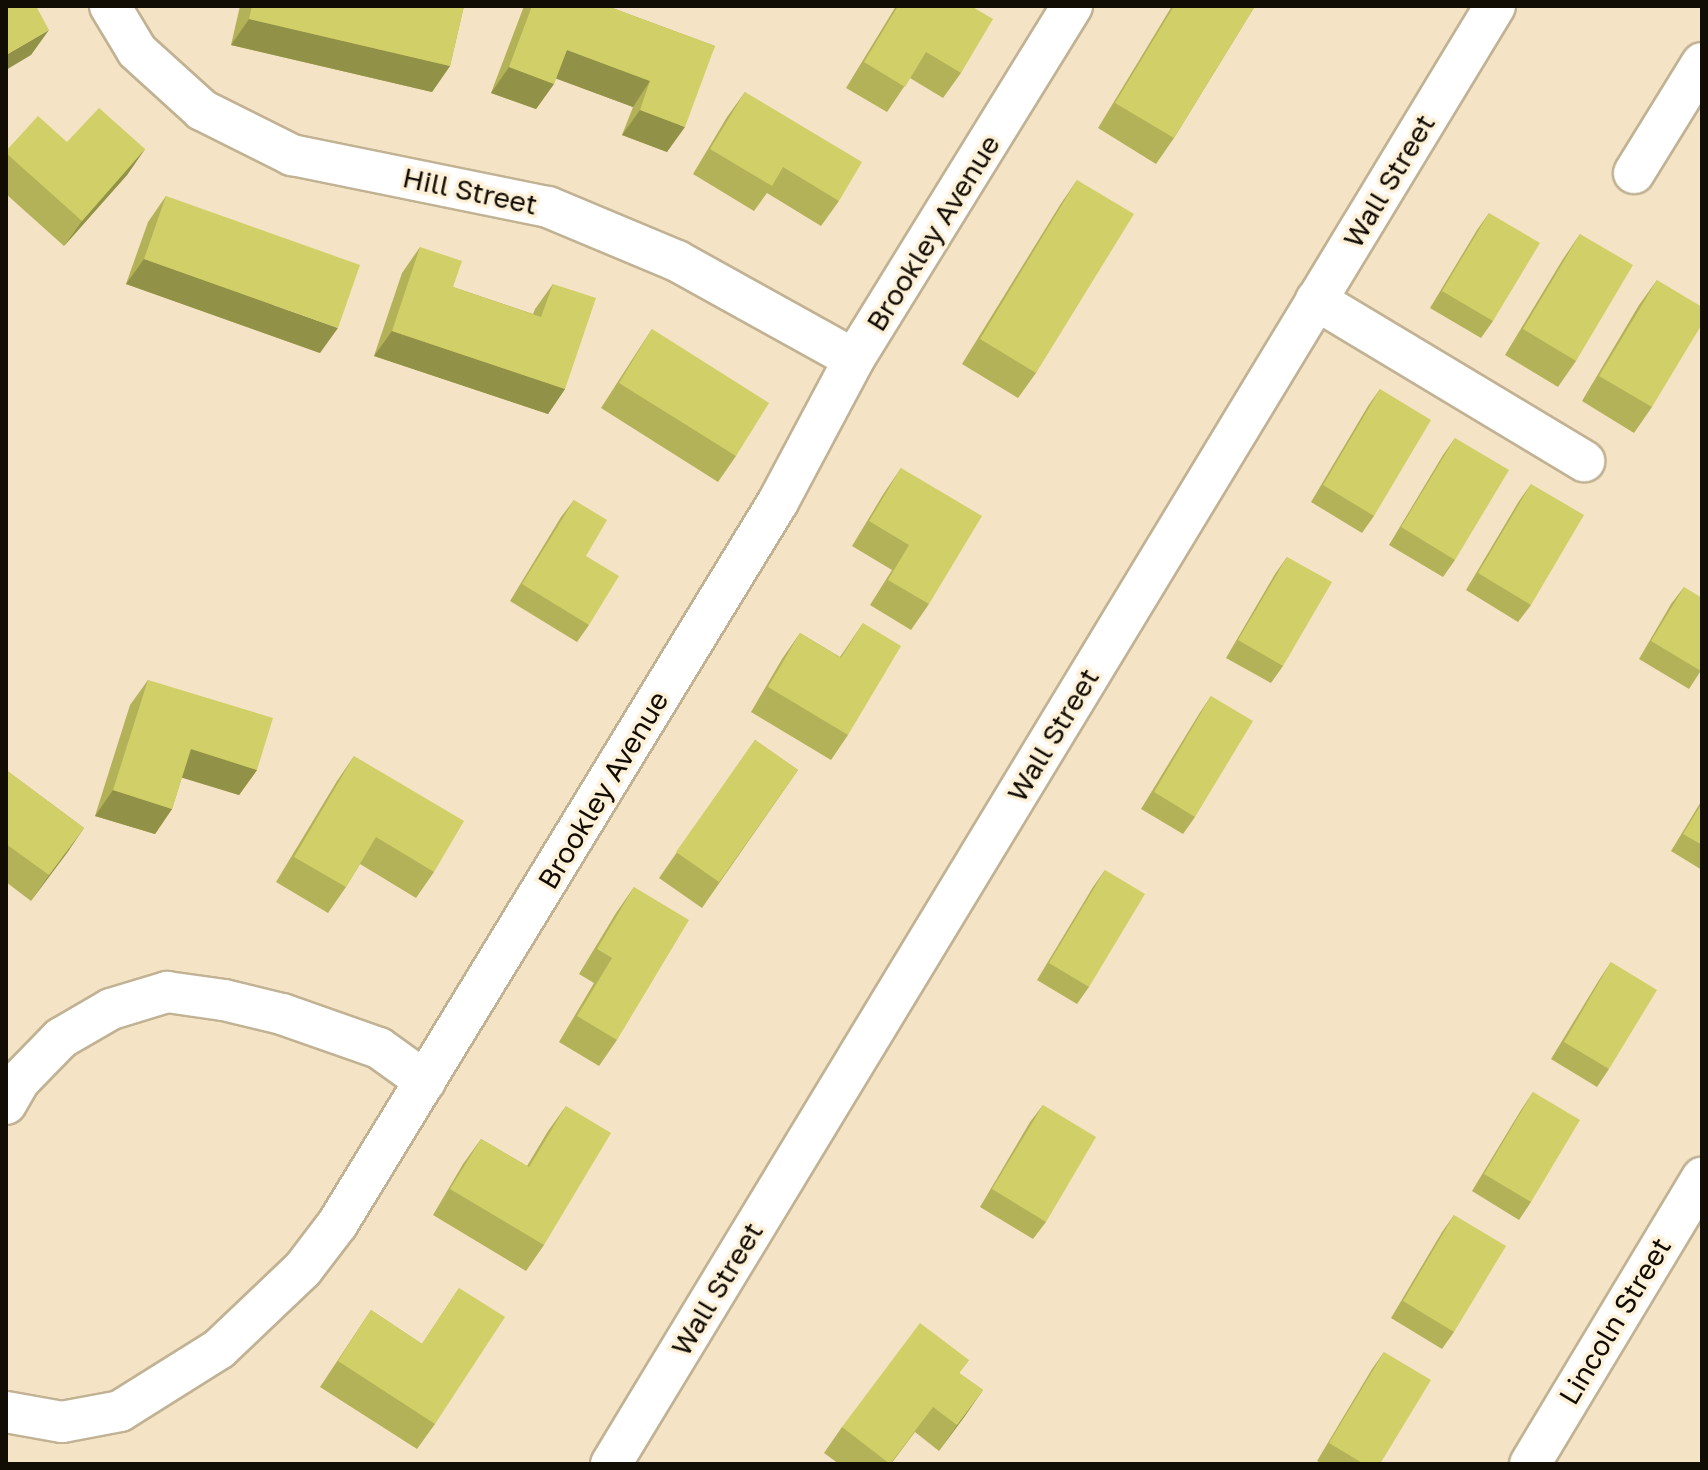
<!DOCTYPE html>
<html>
<head>
<meta charset="utf-8">
<style>
	body { margin:0 }
	#map { position:relative; width:1708px; height:1470px; overflow:hidden; background:#f4e3c5; font-family:"Golos Text",sans-serif }
	div>[style] { position:absolute }
	.roads { filter:drop-shadow(2px 0 #c1b294) drop-shadow(-2px 0 #c1b294) drop-shadow(0 2px #c1b294) drop-shadow(0 -2px #c1b294) }
	.minor>* { height:40px; margin:-20px; padding:0 20px; transform-origin:20px; border-radius:20px; background:#fff }
	.wall>* { inset:0; background:#b4b259 }
	.shaded-wall>* { inset:0; background:#929148 }
	.building>* { inset:0; background:#d1cf67 }
	span { translate:-50% -50%; white-space:nowrap; text-align:center; line-height:1.15; -webkit-text-stroke:7px #fef1d9; paint-order:stroke }
	.street-label { font-size:28px; color:#120d04 }
	.frame { position:absolute; inset:0; border:8px solid #120d04; pointer-events:none }
</style>
</head>
<body>
<div id="map">
	<div class="roads">
		<div class="minor">
			<div style="left:110px;top:6px;width:52px;rotate:59deg"></div>
			<div style="left:137px;top:51px;width:88px;rotate:42.2deg"></div>
			<div style="left:202px;top:110px;width:101px;rotate:26.6deg"></div>
			<div style="left:292px;top:155px;width:261px;rotate:11.5deg"></div>
			<div style="left:548px;top:207px;width:140px;rotate:22.7deg"></div>
			<div style="left:677px;top:261px;width:202px;rotate:29deg"></div>
			<div style="left:1634px;top:173px;width:129px;rotate:-58.3deg"></div>
			<div style="left:1316px;top:300px;width:313px;rotate:31deg"></div>
			<div style="left:6px;top:1104px;width:28px;rotate:-60deg"></div>
			<div style="left:20px;top:1080px;width:59px;rotate:-45.7deg"></div>
			<div style="left:61px;top:1038px;width:58px;rotate:-30.1deg"></div>
			<div style="left:111px;top:1009px;width:59px;rotate:-16.9deg"></div>
			<div style="left:167px;top:992px;width:58px;rotate:8deg"></div>
			<div style="left:224px;top:1000px;width:60px;rotate:13.6deg"></div>
			<div style="left:282px;top:1014px;width:103px;rotate:19.3deg"></div>
			<div style="left:379px;top:1048px;width:57px;rotate:35.7deg"></div>
			<div style="left:6px;top:1412px;width:57px;rotate:10.1deg"></div>
			<div style="left:62px;top:1422px;width:59px;rotate:-10.7deg"></div>
			<div style="left:120px;top:1411px;width:117px;rotate:-32.1deg"></div>
			<div style="left:219px;top:1349px;width:116px;rotate:-43.6deg"></div>
			<div style="left:303px;top:1269px;width:58px;rotate:-52.7deg"></div>
			<div style="left:338px;top:1223px;width:845px;rotate:-58.61deg"></div>
			<div style="left:778px;top:502px;width:162px;rotate:-62deg"></div>
			<div style="left:854px;top:359px;width:415px;rotate:-58.3deg"></div>
			<div style="left:611px;top:1464px;width:1705px;rotate:-58.77deg"></div>
			<div style="left:1530px;top:1464px;width:334px;rotate:-59deg"></div>
		</div>
	</div>
	<div class="wall">
		<div style="clip-path:polygon(240px 6px,464px 6px,450px 66px,432px 92px,231px 45px)"></div>
		<div style="clip-path:polygon(524px 6px,607px 6px,715px 46px,667px 152px,622px 135px,633px 107px,556px 78px,554px 84px,536px 109px,491px 93px)"></div>
		<div style="clip-path:polygon(896px 6px,971px 6px,961px 73px,943px 98px,910px 78px,887px 112px,846px 88px)"></div>
		<div style="clip-path:polygon(1172px 6px,1255px 6px,1174px 138px,1156px 164px,1098px 128px)"></div>
		<div style="clip-path:polygon(745px 92px,839px 201px,821px 226px,767px 193px,754px 211px,693px 174px,727px 117px)"></div>
		<div style="clip-path:polygon(67px 142px,145px 149px,127px 175px,64px 246px,6px 194px,6px 151px)"></div>
		<div style="clip-path:polygon(1077px 180px,1036px 373px,1018px 398px,962px 364px,1060px 205px)"></div>
		<div style="clip-path:polygon(166px 196px,320px 353px,126px 284px,148px 222px)"></div>
		<div style="clip-path:polygon(1489px 213px,1493px 321px,1481px 338px,1430px 308px,1477px 230px)"></div>
		<div style="clip-path:polygon(1580px 234px,1576px 361px,1558px 387px,1505px 355px,1563px 259px)"></div>
		<div style="clip-path:polygon(420px 247px,453px 287px,533px 314px,535px 309px,553px 284px,565px 389px,548px 414px,374px 356px,402px 273px)"></div>
		<div style="clip-path:polygon(1657px 280px,1652px 407px,1634px 433px,1582px 401px,1639px 305px)"></div>
		<div style="clip-path:polygon(652px 329px,736px 456px,718px 482px,601px 408px,635px 355px)"></div>
		<div style="clip-path:polygon(1380px 389px,1374px 516px,1362px 533px,1311px 502px,1368px 406px)"></div>
		<div style="clip-path:polygon(1455px 438px,1455px 560px,1443px 577px,1389px 545px,1443px 455px)"></div>
		<div style="clip-path:polygon(901px 468px,929px 604px,911px 630px,870px 605px,892px 570px,852px 546px,884px 493px)"></div>
		<div style="clip-path:polygon(1531px 484px,1531px 605px,1518px 622px,1466px 590px,1519px 501px)"></div>
		<div style="clip-path:polygon(574px 500px,589px 625px,577px 642px,510px 601px,561px 517px)"></div>
		<div style="clip-path:polygon(1287px 557px,1283px 666px,1271px 683px,1226px 658px,1275px 574px)"></div>
		<div style="clip-path:polygon(1684px 587px,1702px 669px,1689px 689px,1639px 659px,1671px 604px)"></div>
		<div style="clip-path:polygon(863px 623px,848px 735px,831px 760px,751px 712px,782px 659px,800px 633px,840px 657px)"></div>
		<div style="clip-path:polygon(148px 680px,257px 770px,239px 795px,182px 777px,172px 809px,155px 834px,95px 816px,130px 705px)"></div>
		<div style="clip-path:polygon(1211px 696px,1195px 817px,1183px 834px,1141px 809px,1199px 714px)"></div>
		<div style="clip-path:polygon(755px 740px,798px 770px,702px 908px,659px 878px)"></div>
		<div style="clip-path:polygon(354px 756px,434px 872px,416px 898px,360px 864px,346px 887px,328px 913px,276px 882px,337px 781px)"></div>
		<div style="clip-path:polygon(6px 770px,84px 828px,31px 901px,6px 882px)"></div>
		<div style="clip-path:polygon(1702px 800px,1702px 870px,1671px 851px)"></div>
		<div style="clip-path:polygon(1105px 870px,1089px 987px,1077px 1004px,1037px 980px,1093px 887px)"></div>
		<div style="clip-path:polygon(634px 887px,617px 1040px,599px 1066px,559px 1042px,594px 983px,579px 974px,616px 913px)"></div>
		<div style="clip-path:polygon(1611px 962px,1609px 1069px,1597px 1087px,1551px 1059px,1599px 980px)"></div>
		<div style="clip-path:polygon(1533px 1092px,1531px 1202px,1519px 1220px,1472px 1191px,1521px 1110px)"></div>
		<div style="clip-path:polygon(1043px 1105px,1046px 1222px,1033px 1239px,980px 1207px,1030px 1122px)"></div>
		<div style="clip-path:polygon(566px 1106px,544px 1245px,526px 1271px,433px 1215px,463px 1164px,481px 1139px,527px 1166px,548px 1131px)"></div>
		<div style="clip-path:polygon(1454px 1215px,1454px 1332px,1442px 1349px,1391px 1318px,1442px 1232px)"></div>
		<div style="clip-path:polygon(459px 1288px,435px 1424px,417px 1449px,320px 1387px,371px 1310px,422px 1344px)"></div>
		<div style="clip-path:polygon(1384px 1352px,1380px 1464px,1323px 1464px,1317px 1461px,1372px 1369px)"></div>
		<div style="clip-path:polygon(969px 1360px,959px 1373px,983px 1390px,939px 1451px,915px 1432px,891px 1464px,839px 1464px,824px 1453px,842px 1427px)"></div>
	</div>
	<div class="shaded-wall">
		<div style="clip-path:polygon(249px 19px,450px 66px,432px 92px,231px 45px)"></div>
		<div style="clip-path:polygon(49px 30px,31px 55px,6px 70px,6px 55px)"></div>
		<div style="clip-path:polygon(567px 50px,650px 81px,633px 107px,549px 76px)"></div>
		<div style="clip-path:polygon(509px 67px,554px 84px,536px 109px,491px 93px)"></div>
		<div style="clip-path:polygon(640px 110px,685px 127px,667px 152px,622px 135px)"></div>
		<div style="clip-path:polygon(145px 149px,127px 175px,64px 246px,82px 221px)"></div>
		<div style="clip-path:polygon(144px 259px,338px 328px,320px 353px,126px 284px)"></div>
		<div style="clip-path:polygon(392px 331px,565px 389px,548px 414px,374px 356px)"></div>
		<div style="clip-path:polygon(191px 749px,257px 770px,239px 795px,173px 775px)"></div>
		<div style="clip-path:polygon(113px 790px,172px 809px,155px 834px,95px 816px)"></div>
		<div style="clip-path:polygon(84px 828px,67px 853px,31px 901px,49px 875px)"></div>
		<div style="clip-path:polygon(983px 1390px,965px 1416px,939px 1451px,957px 1425px)"></div>
	</div>
	<div class="building">
		<div style="clip-path:polygon(6px 6px,36px 6px,49px 30px,6px 55px)"></div>
		<div style="clip-path:polygon(252px 6px,464px 6px,450px 66px,249px 19px)"></div>
		<div style="clip-path:polygon(532px 6px,607px 6px,715px 46px,685px 127px,640px 110px,650px 81px,567px 50px,554px 84px,509px 67px)"></div>
		<div style="clip-path:polygon(898px 6px,971px 6px,993px 19px,961px 73px,926px 52px,905px 87px,864px 62px)"></div>
		<div style="clip-path:polygon(1174px 6px,1255px 6px,1174px 138px,1115px 103px)"></div>
		<div style="clip-path:polygon(745px 92px,862px 162px,839px 201px,783px 167px,772px 186px,710px 149px)"></div>
		<div style="clip-path:polygon(99px 108px,145px 149px,82px 221px,6px 153px,6px 151px,38px 116px,67px 142px)"></div>
		<div style="clip-path:polygon(1077px 180px,1134px 214px,1036px 373px,980px 339px)"></div>
		<div style="clip-path:polygon(166px 196px,360px 265px,338px 328px,144px 259px)"></div>
		<div style="clip-path:polygon(1489px 213px,1540px 243px,1493px 321px,1442px 291px)"></div>
		<div style="clip-path:polygon(1580px 234px,1633px 265px,1576px 361px,1523px 329px)"></div>
		<div style="clip-path:polygon(420px 247px,462px 261px,453px 287px,541px 317px,553px 284px,596px 298px,565px 389px,392px 331px)"></div>
		<div style="clip-path:polygon(1657px 280px,1702px 307px,1702px 324px,1652px 407px,1599px 376px)"></div>
		<div style="clip-path:polygon(652px 329px,769px 403px,736px 456px,619px 383px)"></div>
		<div style="clip-path:polygon(1380px 389px,1431px 420px,1374px 516px,1323px 485px)"></div>
		<div style="clip-path:polygon(1455px 438px,1509px 470px,1455px 560px,1401px 527px)"></div>
		<div style="clip-path:polygon(901px 468px,982px 516px,929px 604px,888px 580px,909px 545px,869px 521px)"></div>
		<div style="clip-path:polygon(1531px 484px,1584px 515px,1531px 605px,1478px 573px)"></div>
		<div style="clip-path:polygon(574px 500px,607px 520px,586px 556px,619px 576px,589px 625px,522px 584px)"></div>
		<div style="clip-path:polygon(1287px 557px,1332px 582px,1283px 666px,1238px 640px)"></div>
		<div style="clip-path:polygon(1684px 587px,1702px 598px,1702px 669px,1701px 671px,1651px 641px)"></div>
		<div style="clip-path:polygon(863px 623px,901px 646px,848px 735px,768px 687px,800px 633px,841px 658px)"></div>
		<div style="clip-path:polygon(148px 680px,273px 718px,257px 770px,191px 749px,172px 809px,113px 790px)"></div>
		<div style="clip-path:polygon(1211px 696px,1253px 721px,1195px 817px,1154px 792px)"></div>
		<div style="clip-path:polygon(755px 740px,798px 770px,719px 882px,676px 852px)"></div>
		<div style="clip-path:polygon(354px 756px,464px 821px,434px 872px,376px 837px,346px 887px,294px 857px)"></div>
		<div style="clip-path:polygon(6px 770px,84px 828px,49px 875px,6px 844px)"></div>
		<div style="clip-path:polygon(1702px 803px,1702px 845px,1683px 834px)"></div>
		<div style="clip-path:polygon(1105px 870px,1145px 894px,1089px 987px,1049px 963px)"></div>
		<div style="clip-path:polygon(634px 887px,689px 920px,617px 1040px,577px 1016px,612px 958px,597px 949px)"></div>
		<div style="clip-path:polygon(1611px 962px,1657px 990px,1609px 1069px,1564px 1042px)"></div>
		<div style="clip-path:polygon(1533px 1092px,1580px 1120px,1531px 1202px,1484px 1174px)"></div>
		<div style="clip-path:polygon(1043px 1105px,1096px 1137px,1046px 1222px,992px 1189px)"></div>
		<div style="clip-path:polygon(566px 1106px,611px 1133px,544px 1245px,450px 1189px,481px 1139px,529px 1167px)"></div>
		<div style="clip-path:polygon(1454px 1215px,1506px 1246px,1454px 1332px,1403px 1301px)"></div>
		<div style="clip-path:polygon(459px 1288px,505px 1317px,435px 1424px,338px 1361px,371px 1310px,422px 1344px)"></div>
		<div style="clip-path:polygon(920px 1323px,969px 1360px,959px 1373px,983px 1390px,957px 1425px,933px 1407px,890px 1464px,842px 1427px)"></div>
		<div style="clip-path:polygon(1384px 1352px,1431px 1380px,1380px 1464px,1364px 1464px,1329px 1443px)"></div>
	</div>
	<div class="street-label">
		<span style="left:1389px;top:181px;rotate:-59deg">Wall Street</span>
		<span style="left:470px;top:191px;rotate:12deg">Hill Street</span>
		<span style="left:933px;top:233px;rotate:-58deg">Brookley Avenue</span>
		<span style="left:1053px;top:735px;rotate:-59deg">Wall Street</span>
		<span style="left:603px;top:790px;rotate:-59deg">Brookley Avenue</span>
		<span style="left:717px;top:1289px;rotate:-59deg">Wall Street</span>
		<span style="left:1615px;top:1321px;rotate:-59deg">Lincoln Street</span>
	</div>
	<div class="frame"></div>
</div>
</body>
</html>
